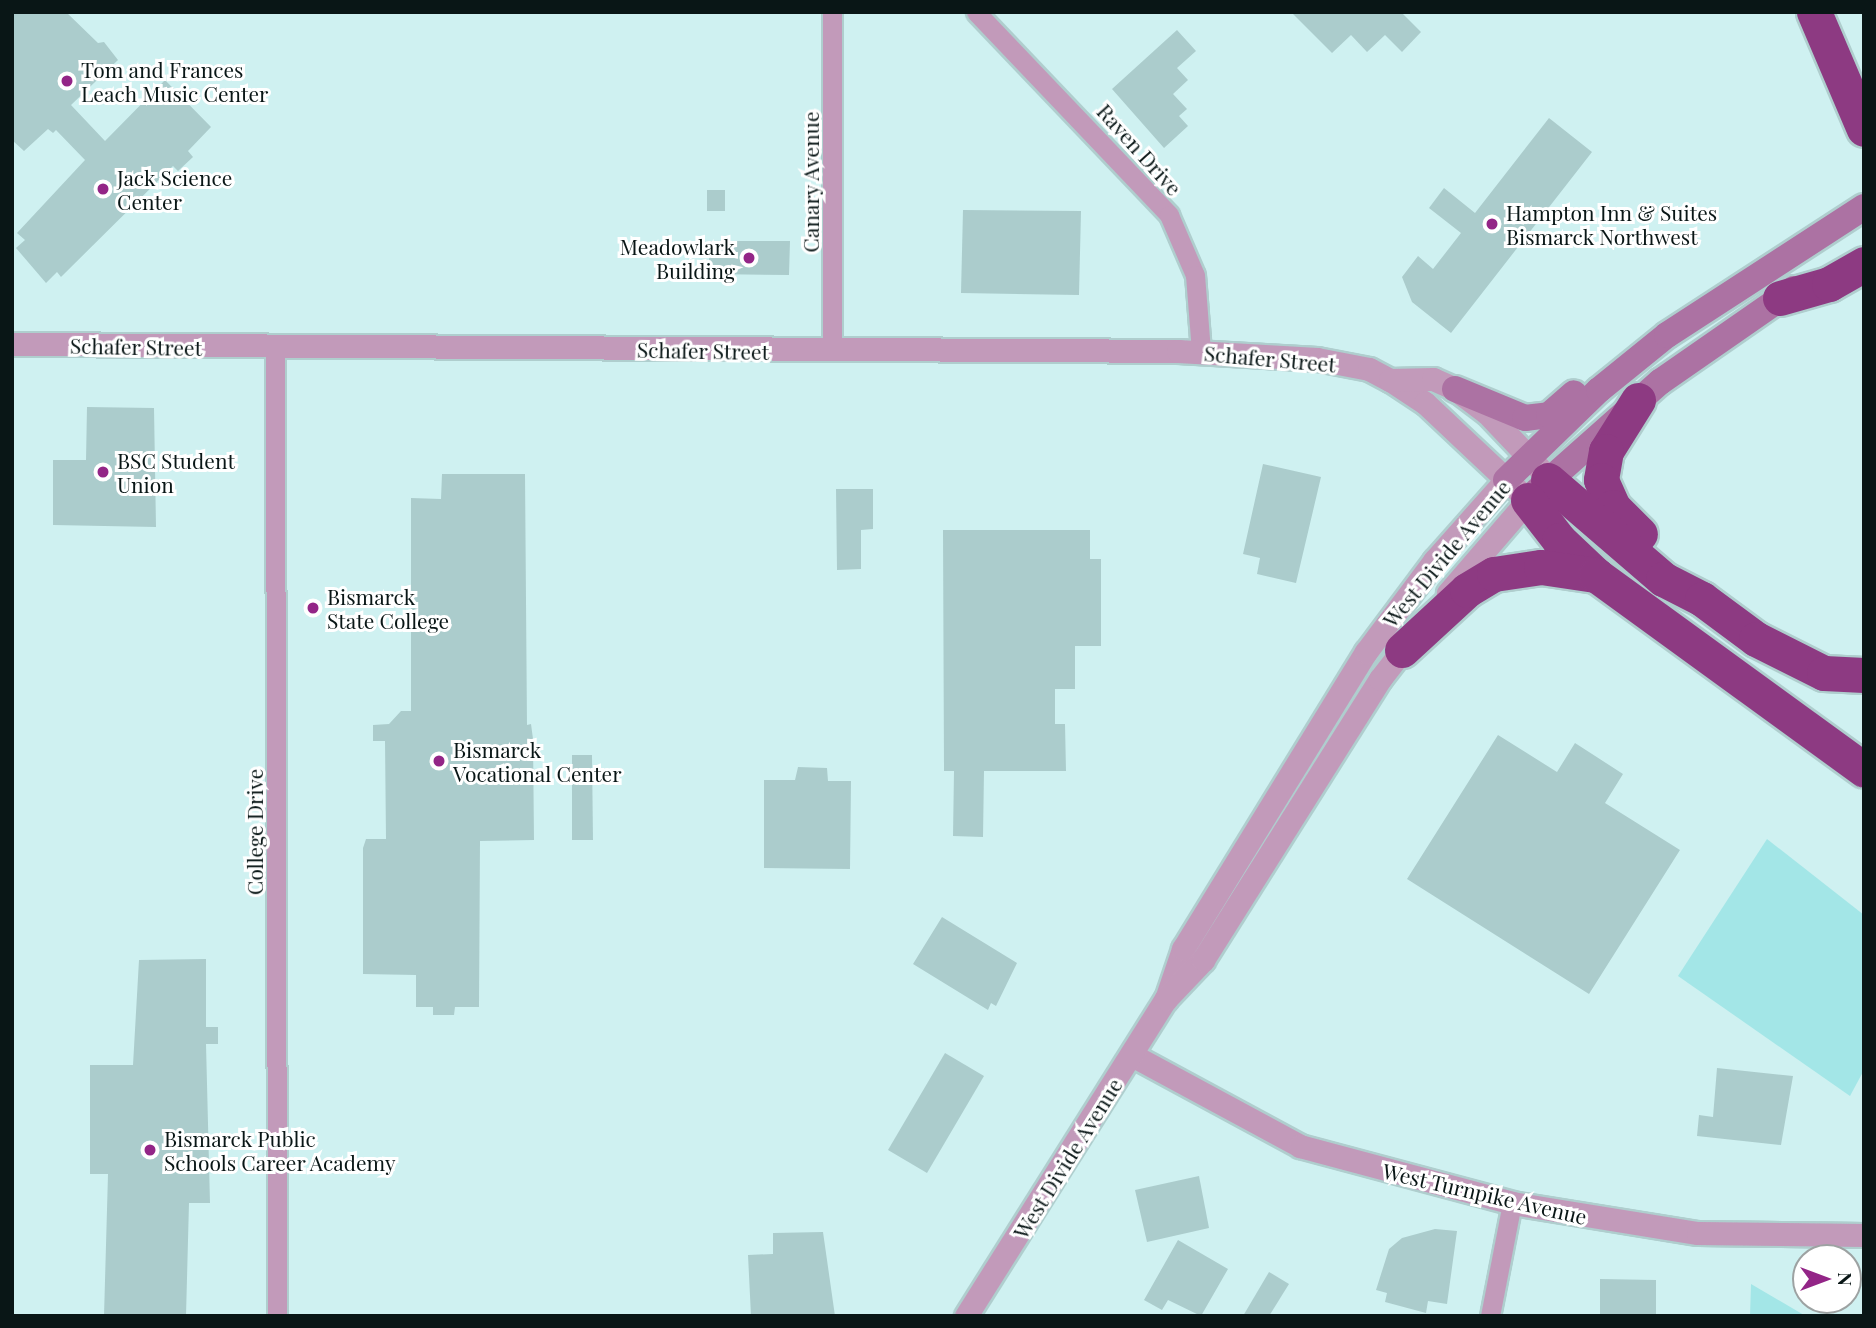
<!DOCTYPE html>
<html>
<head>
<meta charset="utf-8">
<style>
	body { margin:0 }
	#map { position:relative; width:1876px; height:1328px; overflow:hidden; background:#cff1f1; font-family:"Playfair Display",serif }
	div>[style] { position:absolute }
	.green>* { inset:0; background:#a3e6e7 }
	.building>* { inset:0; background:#abcccc }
	.roads { filter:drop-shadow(2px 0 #afcece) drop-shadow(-2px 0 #afcece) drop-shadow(0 2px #afcece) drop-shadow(0 -2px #afcece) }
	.minor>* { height:19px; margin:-9.5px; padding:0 9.5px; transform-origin:9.5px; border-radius:9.5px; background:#c29aba }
	.tertiary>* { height:23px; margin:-11.5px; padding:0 11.5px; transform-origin:11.5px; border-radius:11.5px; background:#c29aba }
	.secondary>* { height:26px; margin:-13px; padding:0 13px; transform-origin:13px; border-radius:13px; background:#ac72a3 }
	.motorway>* { height:35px; margin:-17.5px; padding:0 17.5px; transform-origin:17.5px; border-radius:17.5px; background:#8d3a82 }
	.dots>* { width:19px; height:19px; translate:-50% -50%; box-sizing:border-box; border:4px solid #fff; border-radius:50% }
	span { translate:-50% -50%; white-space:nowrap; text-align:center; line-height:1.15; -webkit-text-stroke:6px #fff; paint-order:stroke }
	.poi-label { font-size:21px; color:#091616 }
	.left { translate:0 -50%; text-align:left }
	.right { translate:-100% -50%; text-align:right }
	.street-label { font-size:21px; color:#091616 }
	.frame { position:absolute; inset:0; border:14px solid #091616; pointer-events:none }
	.north { position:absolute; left:1792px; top:1244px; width:70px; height:70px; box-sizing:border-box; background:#fff; border:2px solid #9da2a2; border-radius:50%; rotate:90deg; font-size:19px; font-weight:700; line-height:28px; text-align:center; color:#091616 }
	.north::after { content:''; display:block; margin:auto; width:24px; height:32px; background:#932587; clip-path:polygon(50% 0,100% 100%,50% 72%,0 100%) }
</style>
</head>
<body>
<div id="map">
	<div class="green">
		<div style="clip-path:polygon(1767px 839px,1864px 915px,1864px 1070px,1850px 1096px,1678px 976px)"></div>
		<div style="clip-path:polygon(1751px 1284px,1804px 1315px,1804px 1316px,1750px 1316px)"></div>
	</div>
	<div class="building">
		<div style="clip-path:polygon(12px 12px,66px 12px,98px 43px,104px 42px,118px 60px,71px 105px,105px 141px,165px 80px,211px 127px,188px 151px,193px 157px,178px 171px,173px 166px,61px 277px,57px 272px,46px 283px,16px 248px,25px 240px,17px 233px,85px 160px,56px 130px,53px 133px,48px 129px,24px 151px,12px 140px)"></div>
		<div style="clip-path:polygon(1291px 12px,1401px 12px,1421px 32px,1402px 52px,1385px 35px,1367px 52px,1351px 35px,1332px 53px)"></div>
		<div style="clip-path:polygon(1177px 30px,1196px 51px,1177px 68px,1188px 80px,1173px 94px,1187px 109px,1179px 116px,1188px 126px,1164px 148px,1112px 89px)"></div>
		<div style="clip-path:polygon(1549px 118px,1592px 152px,1451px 333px,1412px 302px,1402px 277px,1418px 256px,1433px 269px,1461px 233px,1429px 208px,1444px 188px,1475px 213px)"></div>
		<div style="clip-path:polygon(707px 190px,725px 190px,725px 211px,707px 211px)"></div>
		<div style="clip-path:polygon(963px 210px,1081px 211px,1079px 295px,961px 293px)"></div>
		<div style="clip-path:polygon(709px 241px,790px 241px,789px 275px,709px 274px)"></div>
		<div style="clip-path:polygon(87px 407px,154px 408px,156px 527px,53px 525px,53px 460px,86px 460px)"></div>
		<div style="clip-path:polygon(1263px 464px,1321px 477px,1296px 583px,1257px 574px,1260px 558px,1243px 554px)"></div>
		<div style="clip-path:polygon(442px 474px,525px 474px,527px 725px,531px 724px,533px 739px,534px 840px,480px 841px,479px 1007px,455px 1007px,454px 1015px,433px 1015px,433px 1007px,416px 1007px,416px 975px,363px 974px,363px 848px,366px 839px,386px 839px,385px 741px,373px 741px,373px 725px,389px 724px,401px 711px,411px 711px,411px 498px,441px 499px)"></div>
		<div style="clip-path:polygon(836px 489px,873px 489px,873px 529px,861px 530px,861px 569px,837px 570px)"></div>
		<div style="clip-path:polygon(943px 530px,1090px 530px,1090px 559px,1101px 559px,1101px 646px,1075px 646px,1075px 689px,1055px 689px,1055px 724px,1065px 724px,1066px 771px,984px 771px,983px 837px,953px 836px,954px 771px,944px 771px)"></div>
		<div style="clip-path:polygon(1498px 735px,1557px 772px,1575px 743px,1623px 774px,1605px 803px,1680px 850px,1589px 994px,1407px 879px)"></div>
		<div style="clip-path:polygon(572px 755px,592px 755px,593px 840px,572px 840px)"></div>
		<div style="clip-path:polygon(798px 767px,827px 768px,828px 781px,851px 781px,850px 869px,764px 868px,764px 780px,795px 780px)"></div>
		<div style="clip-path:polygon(942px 917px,1017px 963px,996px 1006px,991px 1003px,988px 1010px,913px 964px)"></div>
		<div style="clip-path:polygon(206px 959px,206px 1027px,218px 1027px,218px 1044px,206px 1044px,210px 1203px,189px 1203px,186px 1316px,104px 1316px,108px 1174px,90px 1174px,90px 1065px,133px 1065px,139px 960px)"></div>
		<div style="clip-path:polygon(945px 1053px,984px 1076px,927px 1173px,888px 1150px)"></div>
		<div style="clip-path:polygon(1717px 1068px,1793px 1076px,1781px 1145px,1697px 1136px,1699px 1115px,1713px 1117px)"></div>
		<div style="clip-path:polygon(1199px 1176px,1209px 1228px,1147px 1242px,1135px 1190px)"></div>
		<div style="clip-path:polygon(1435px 1229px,1457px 1231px,1447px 1304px,1428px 1301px,1426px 1313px,1385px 1302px,1387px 1293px,1376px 1290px,1389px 1249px,1402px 1238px)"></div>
		<div style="clip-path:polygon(823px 1232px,835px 1316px,751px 1316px,748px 1255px,773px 1254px,773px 1233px)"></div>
		<div style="clip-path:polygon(1178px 1240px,1228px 1269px,1201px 1316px,1168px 1300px,1162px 1310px,1144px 1300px)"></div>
		<div style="clip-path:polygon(1269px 1272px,1289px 1284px,1269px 1316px,1243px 1316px)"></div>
		<div style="clip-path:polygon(1600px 1279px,1656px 1280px,1656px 1316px,1600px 1316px)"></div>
	</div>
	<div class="roads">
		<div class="minor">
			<div style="left:832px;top:12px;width:339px;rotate:90deg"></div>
			<div style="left:976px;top:12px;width:280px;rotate:46.4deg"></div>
			<div style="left:1169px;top:215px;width:65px;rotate:66.6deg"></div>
			<div style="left:1195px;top:275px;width:77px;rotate:85.5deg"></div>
			<div style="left:275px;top:348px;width:968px;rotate:89.88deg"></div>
			<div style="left:1490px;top:1316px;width:115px;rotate:-79deg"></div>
		</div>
		<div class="tertiary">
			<div style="left:12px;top:344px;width:1166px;rotate:0.34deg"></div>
			<div style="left:1178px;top:351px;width:139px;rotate:3.3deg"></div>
			<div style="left:1317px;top:359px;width:53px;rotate:10.9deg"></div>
			<div style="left:1369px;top:369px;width:24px;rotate:28deg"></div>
			<div style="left:1390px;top:380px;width:42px;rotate:33.3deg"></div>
			<div style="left:1425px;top:403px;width:141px;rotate:43.3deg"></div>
			<div style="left:1528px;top:500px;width:123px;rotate:130.7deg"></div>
			<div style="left:1390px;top:380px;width:43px;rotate:-1.3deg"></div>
			<div style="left:1433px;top:379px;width:24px;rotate:24deg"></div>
			<div style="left:1455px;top:389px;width:39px;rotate:37deg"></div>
			<div style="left:1486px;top:412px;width:79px;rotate:46.5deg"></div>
			<div style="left:1166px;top:999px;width:53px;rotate:-71.2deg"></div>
			<div style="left:1183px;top:949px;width:349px;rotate:-58.4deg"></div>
			<div style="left:1366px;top:652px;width:114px;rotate:-53.2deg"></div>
			<div style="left:1434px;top:561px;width:108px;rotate:-48.4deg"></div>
			<div style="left:1132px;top:1055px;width:191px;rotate:28.4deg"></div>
			<div style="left:1300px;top:1146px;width:220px;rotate:15deg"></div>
			<div style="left:1512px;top:1203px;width:188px;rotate:9.2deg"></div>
			<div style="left:1698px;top:1233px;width:166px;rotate:0.7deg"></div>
			<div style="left:966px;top:1316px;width:375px;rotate:-57.8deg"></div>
			<div style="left:1166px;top:999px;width:54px;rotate:-46.5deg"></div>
			<div style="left:1203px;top:960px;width:332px;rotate:-57.8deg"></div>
			<div style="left:1380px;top:679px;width:51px;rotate:-52.2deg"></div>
		</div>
		<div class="secondary">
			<div style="left:1455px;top:389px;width:76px;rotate:22.5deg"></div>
			<div style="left:1525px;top:418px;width:24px;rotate:-7deg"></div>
			<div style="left:1549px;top:415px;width:33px;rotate:-41deg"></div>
			<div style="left:1506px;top:480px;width:129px;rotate:-44.1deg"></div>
			<div style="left:1599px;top:390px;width:87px;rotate:-39deg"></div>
			<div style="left:1667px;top:335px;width:235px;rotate:-33deg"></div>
			<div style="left:1536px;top:492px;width:166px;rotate:-41.6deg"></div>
			<div style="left:1660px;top:382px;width:163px;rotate:-34.8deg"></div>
		</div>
		<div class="motorway">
			<div style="left:1814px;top:12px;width:127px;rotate:66.9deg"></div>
			<div style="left:1780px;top:298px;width:51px;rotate:-15.9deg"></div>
			<div style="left:1829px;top:284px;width:40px;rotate:-29.7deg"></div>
			<div style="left:1638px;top:400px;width:60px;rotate:122.1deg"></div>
			<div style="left:1606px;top:451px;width:29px;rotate:100deg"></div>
			<div style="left:1601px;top:480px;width:30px;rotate:66deg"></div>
			<div style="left:1613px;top:507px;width:38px;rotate:45deg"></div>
			<div style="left:1548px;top:480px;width:152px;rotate:40.7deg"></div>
			<div style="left:1663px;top:579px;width:44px;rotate:27.1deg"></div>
			<div style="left:1702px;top:599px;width:67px;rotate:36.5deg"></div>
			<div style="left:1756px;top:639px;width:76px;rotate:26.6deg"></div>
			<div style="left:1824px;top:673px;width:40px;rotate:2.9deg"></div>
			<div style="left:1528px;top:500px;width:51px;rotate:52.2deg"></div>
			<div style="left:1559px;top:540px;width:51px;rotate:43.4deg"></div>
			<div style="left:1402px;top:650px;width:88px;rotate:-42.7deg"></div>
			<div style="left:1467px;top:590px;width:31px;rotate:-31deg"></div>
			<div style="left:1494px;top:574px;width:48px;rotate:-8.5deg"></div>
			<div style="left:1541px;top:567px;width:56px;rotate:8.3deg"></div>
			<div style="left:1596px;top:575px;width:331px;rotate:36deg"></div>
		</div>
	</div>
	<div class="dots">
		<div style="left:67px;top:81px;background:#932587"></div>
		<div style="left:103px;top:189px;background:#932587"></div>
		<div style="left:1492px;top:224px;background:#932587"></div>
		<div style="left:749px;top:258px;background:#932587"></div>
		<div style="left:103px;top:472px;background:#932587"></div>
		<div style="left:313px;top:608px;background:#932587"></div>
		<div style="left:439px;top:761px;background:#932587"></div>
		<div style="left:150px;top:1150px;background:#932587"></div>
	</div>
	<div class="poi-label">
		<span class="left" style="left:81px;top:81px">Tom and Frances<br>Leach Music Center</span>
		<span class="left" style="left:117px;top:189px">Jack Science<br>Center</span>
		<span class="left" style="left:1506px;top:224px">Hampton Inn &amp; Suites<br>Bismarck Northwest</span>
		<span class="right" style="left:735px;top:258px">Meadowlark<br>Building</span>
		<span class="left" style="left:117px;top:472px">BSC Student<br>Union</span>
		<span class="left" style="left:327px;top:608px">Bismarck<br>State College</span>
		<span class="left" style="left:453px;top:761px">Bismarck<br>Vocational Center</span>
		<span class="left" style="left:164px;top:1150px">Bismarck Public<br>Schools Career Academy</span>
	</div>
	<div class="street-label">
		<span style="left:1140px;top:149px;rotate:48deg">Raven Drive</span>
		<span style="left:810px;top:182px;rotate:-90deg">Canary Avenue</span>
		<span style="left:136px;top:346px;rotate:1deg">Schafer Street</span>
		<span style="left:703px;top:350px;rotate:1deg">Schafer Street</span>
		<span style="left:1270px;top:358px;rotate:5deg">Schafer Street</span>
		<span style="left:1446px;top:553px;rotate:-50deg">West Divide Avenue</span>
		<span style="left:254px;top:832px;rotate:-90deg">College Drive</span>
		<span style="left:1067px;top:1158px;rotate:-58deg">West Divide Avenue</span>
		<span style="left:1485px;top:1193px;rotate:13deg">West Turnpike Avenue</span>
	</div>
	<div class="frame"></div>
	<div class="north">N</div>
</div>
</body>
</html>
